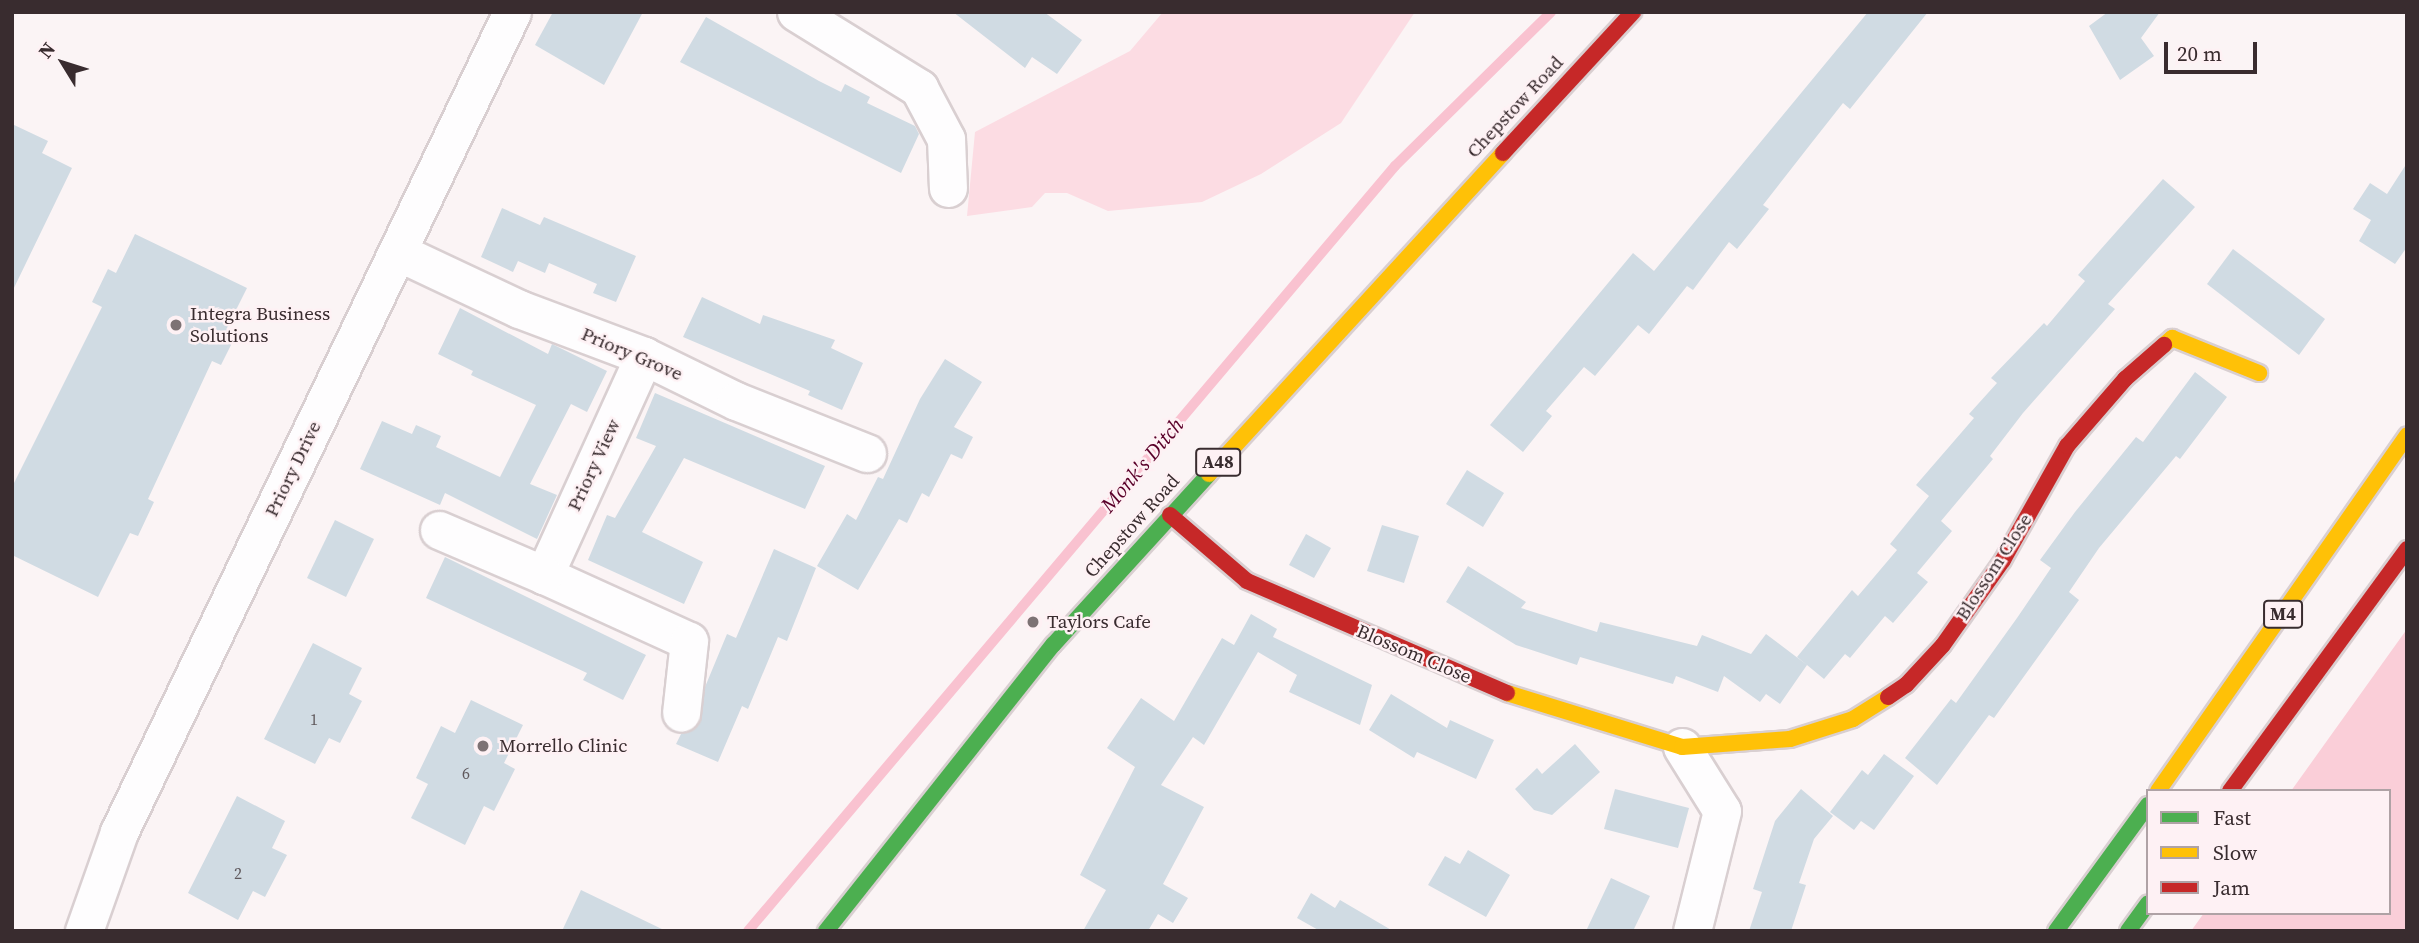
<!DOCTYPE html>
<html>
<head>
<meta charset="utf-8">
<style>
	body { margin:0 }
	#map { position:relative; width:2419px; height:943px; overflow:hidden; background:#fbf4f5; font-family:"Source Serif 4",serif }
	div>[style] { position:absolute }
	.green>* { inset:0; background:#fcdce3 }
	.forest>* { inset:0; background:#faced8 }
	.stream>* { height:10px; margin:-5px; padding:0 5px; transform-origin:5px; border-radius:5px; background:#f9c2d0 }
	.building>* { inset:0; background:#d0dbe3 }
	.roads { filter:drop-shadow(2px 0 #d9cfd1) drop-shadow(-2px 0 #d9cfd1) drop-shadow(0 2px #d9cfd1) drop-shadow(0 -2px #d9cfd1) }
	.street>* { height:37px; margin:-18.5px; padding:0 18.5px; transform-origin:18.5px; border-radius:18.5px; background:#fefdfe }
	.fast>* { height:16px; margin:-8px; padding:0 8px; transform-origin:8px; border-radius:8px; background:#4caf50 }
	.slow>* { height:16px; margin:-8px; padding:0 8px; transform-origin:8px; border-radius:8px; background:#ffc107 }
	.jam>* { height:16px; margin:-8px; padding:0 8px; transform-origin:8px; border-radius:8px; background:#c62828 }
	.dots>* { width:19px; height:19px; translate:-50% -50%; box-sizing:border-box; border:4px solid #fef1f4; border-radius:50% }
	span { translate:-50% -50%; white-space:nowrap; text-align:center; line-height:1.15; -webkit-text-stroke:5px #fef1f4; paint-order:stroke }
	.number-label { font-size:16px; color:#5f585c }
	.number-label span { -webkit-text-stroke-width:0 }
	.shield-label span { padding:2px 5px; background:#fef1f4; border:2px solid; border-radius:5px; -webkit-text-stroke-width:0 }
	.shield-label { font-size:18px; color:#392c2f; font-weight:700 }
	.street-label { font-size:19px; color:#392c2f }
	.poi-label { font-size:19px; color:#392c2f }
	.left { translate:0 -50%; text-align:left }
	.water-label { font-size:21px; color:#5a0029; font-style:italic }
	.frame { position:absolute; inset:0; border:14px solid #392c2f; pointer-events:none }
	.legend { position:absolute; left:2146px; top:789px; width:245px; height:126px; box-sizing:border-box; background:#fef1f4; border:2px solid #afa2a5; margin:0; padding:9px 12px; list-style:none; font-size:21px; color:#392c2f }
	.legend li { display:flex; align-items:center; gap:14px; height:35px }
	.legend b { width:35px; border:2px solid #afa2a5 }
	.north { position:absolute; left:28px; top:28px; width:70px; height:70px; -webkit-text-stroke:5px #fef1f4; paint-order:stroke; rotate:308deg; font-size:19px; font-weight:700; line-height:28px; text-align:center; color:#392c2f }
	.north::after { content:''; display:block; margin:auto; width:24px; height:32px; background:#392c2f; clip-path:polygon(50% 0,100% 100%,50% 72%,0 100%) }
	.scale { position:absolute; left:2164px; top:42px; width:93px; height:32px; box-sizing:border-box; border:4px solid #392c2f; border-top:0; padding-left:9px; font-size:21px; line-height:24px; white-space:nowrap; color:#392c2f; -webkit-text-stroke:5px #fef1f4; paint-order:stroke }
</style>
</head>
<body>
<div id="map">
	<div class="green">
		<div style="clip-path:polygon(1163px 12px,1415px 12px,1341px 123px,1261px 174px,1202px 202px,1108px 211px,1067px 193px,1045px 193px,1032px 207px,967px 216px,975px 132px,1130px 51px)"></div>
	</div>
	<div class="forest">
		<div style="clip-path:polygon(2407px 629px,2407px 931px,2191px 931px,2204px 913px,2389px 913px,2389px 791px,2291px 791px)"></div>
	</div>
	<div class="stream">
		<div style="left:748px;top:931px;width:1002px;rotate:-49.78deg"></div>
		<div style="left:1395px;top:166px;width:219px;rotate:-44.6deg"></div>
	</div>
	<div class="building">
		<div style="clip-path:polygon(553px 12px,643px 12px,604px 85px,535px 45px)"></div>
		<div style="clip-path:polygon(953px 12px,1044px 12px,1082px 40px,1057px 74px,1032px 57px,1025px 68px)"></div>
		<div style="clip-path:polygon(1868px 12px,1928px 12px,1850px 109px,1843px 103px,1813px 141px,1763px 205px,1769px 209px,1737px 249px,1729px 242px,1693px 290px,1687px 286px,1649px 334px,1638px 325px,1595px 376px,1584px 367px,1546px 411px,1552px 416px,1523px 452px,1490px 425px,1633px 253px,1654px 271px)"></div>
		<div style="clip-path:polygon(2108px 12px,2160px 12px,2141px 38px,2154px 56px,2120px 80px,2089px 26px)"></div>
		<div style="clip-path:polygon(706px 17px,819px 81px,841px 92px,845px 84px,870px 97px,867px 103px,915px 126px,919px 134px,901px 173px,680px 62px)"></div>
		<div style="clip-path:polygon(12px 124px,48px 141px,42px 153px,72px 168px,12px 292px)"></div>
		<div style="clip-path:polygon(2407px 163px,2407px 247px,2395px 264px,2359px 241px,2371px 220px,2353px 209px,2370px 183px,2387px 194px)"></div>
		<div style="clip-path:polygon(2163px 179px,2195px 207px,2108px 304px,2115px 309px,2023px 413px,1990px 456px,1993px 459px,1941px 521px,1952px 531px,1917px 573px,1928px 582px,1893px 623px,1885px 616px,1850px 658px,1845px 654px,1824px 679px,1807px 665px,1780px 704px,1766px 694px,1760px 702px,1724px 676px,1718px 692px,1676px 676px,1673px 684px,1580px 657px,1577px 665px,1516px 645px,1446px 602px,1468px 566px,1526px 602px,1521px 608px,1597px 632px,1600px 622px,1697px 646px,1702px 635px,1751px 654px,1766px 634px,1807px 665px,1797px 657px,1852px 590px,1858px 596px,1897px 550px,1890px 544px,1929px 496px,1916px 485px,1974px 418px,1969px 414px,1997px 383px,1991px 378px,2044px 323px,2047px 326px,2085px 281px,2078px 275px)"></div>
		<div style="clip-path:polygon(502px 208px,540px 225px,544px 217px,636px 256px,616px 302px,593px 293px,597px 284px,549px 263px,545px 273px,518px 261px,513px 272px,481px 257px)"></div>
		<div style="clip-path:polygon(135px 234px,247px 288px,227px 328px,237px 333px,221px 365px,212px 361px,148px 499px,154px 502px,138px 536px,130px 533px,98px 597px,12px 555px,12px 487px,102px 307px,92px 302px,108px 269px,116px 273px)"></div>
		<div style="clip-path:polygon(2233px 249px,2325px 319px,2299px 355px,2207px 284px)"></div>
		<div style="clip-path:polygon(702px 297px,760px 324px,763px 315px,835px 340px,831px 348px,863px 363px,842px 410px,808px 395px,810px 391px,683px 337px)"></div>
		<div style="clip-path:polygon(460px 308px,548px 354px,552px 344px,607px 371px,587px 412px,571px 404px,530px 484px,557px 495px,537px 539px,445px 493px,440px 505px,360px 469px,382px 421px,412px 434px,416px 425px,441px 436px,436px 447px,500px 477px,536px 405px,471px 375px,473px 371px,438px 354px)"></div>
		<div style="clip-path:polygon(945px 359px,982px 382px,954px 427px,973px 437px,962px 459px,951px 454px,929px 497px,922px 493px,907px 523px,899px 519px,858px 590px,817px 566px,847px 514px,856px 520px,878px 477px,883px 479px,920px 399px)"></div>
		<div style="clip-path:polygon(2195px 372px,2227px 397px,2180px 459px,2176px 456px,2099px 548px,2069px 592px,2079px 600px,1994px 718px,1989px 715px,1937px 785px,1905px 758px,1951px 699px,1956px 703px,2017px 618px,2051px 568px,2040px 560px,2075px 512px,2136px 437px,2143px 442px)"></div>
		<div style="clip-path:polygon(655px 393px,825px 466px,805px 509px,684px 458px,642px 532px,703px 562px,684px 604px,588px 560px,607px 515px,615px 518px,656px 446px,636px 438px)"></div>
		<div style="clip-path:polygon(1467px 470px,1504px 493px,1483px 527px,1446px 504px)"></div>
		<div style="clip-path:polygon(335px 520px,374px 539px,346px 597px,307px 578px)"></div>
		<div style="clip-path:polygon(1382px 525px,1419px 536px,1404px 583px,1367px 571px)"></div>
		<div style="clip-path:polygon(1306px 534px,1331px 548px,1314px 578px,1289px 565px)"></div>
		<div style="clip-path:polygon(774px 549px,816px 568px,787px 641px,778px 637px,748px 709px,742px 706px,718px 762px,676px 744px,681px 734px,698px 725px,705px 687px,727px 634px,736px 638px)"></div>
		<div style="clip-path:polygon(445px 557px,646px 655px,623px 700px,583px 680px,587px 673px,426px 598px)"></div>
		<div style="clip-path:polygon(1251px 614px,1277px 629px,1273px 637px,1372px 685px,1360px 725px,1289px 692px,1297px 675px,1258px 652px,1204px 745px,1193px 737px,1161px 785px,1204px 807px,1163px 884px,1188px 898px,1173px 923px,1158px 914px,1148px 931px,1083px 931px,1106px 890px,1080px 875px,1135px 767px,1107px 748px,1141px 698px,1174px 721px,1222px 638px,1234px 645px)"></div>
		<div style="clip-path:polygon(313px 643px,362px 668px,349px 694px,362px 701px,340px 743px,329px 738px,315px 764px,264px 739px)"></div>
		<div style="clip-path:polygon(1391px 694px,1447px 728px,1450px 720px,1494px 740px,1476px 779px,1417px 752px,1414px 758px,1369px 730px)"></div>
		<div style="clip-path:polygon(471px 700px,523px 725px,504px 763px,515px 769px,494px 811px,484px 806px,465px 845px,411px 818px,428px 784px,416px 778px,441px 726px,455px 733px)"></div>
		<div style="clip-path:polygon(1575px 744px,1600px 772px,1552px 815px,1534px 810px,1515px 789px,1537px 768px,1542px 774px)"></div>
		<div style="clip-path:polygon(1884px 754px,1914px 776px,1874px 830px,1861px 821px,1854px 830px,1830px 812px,1862px 770px,1868px 775px)"></div>
		<div style="clip-path:polygon(1615px 789px,1689px 808px,1678px 848px,1604px 829px)"></div>
		<div style="clip-path:polygon(1801px 789px,1833px 816px,1814px 839px,1799px 883px,1806px 885px,1791px 931px,1749px 931px,1762px 892px,1753px 889px,1775px 821px)"></div>
		<div style="clip-path:polygon(237px 796px,285px 821px,272px 848px,287px 855px,265px 897px,253px 891px,238px 920px,188px 893px)"></div>
		<div style="clip-path:polygon(1468px 850px,1510px 875px,1486px 917px,1428px 885px,1445px 856px,1460px 864px)"></div>
		<div style="clip-path:polygon(1611px 878px,1650px 896px,1633px 931px,1586px 931px)"></div>
		<div style="clip-path:polygon(581px 890px,666px 931px,562px 931px)"></div>
		<div style="clip-path:polygon(1311px 893px,1335px 908px,1340px 900px,1393px 931px,1320px 931px,1297px 918px)"></div>
	</div>
	<div class="roads">
		<div class="street">
			<div style="left:796px;top:12px;width:145px;rotate:31.7deg"></div>
			<div style="left:919px;top:88px;width:58px;rotate:62.1deg"></div>
			<div style="left:946px;top:139px;width:49px;rotate:87.7deg"></div>
			<div style="left:398px;top:252px;width:134px;rotate:25.2deg"></div>
			<div style="left:519px;top:309px;width:134px;rotate:20.6deg"></div>
			<div style="left:644px;top:356px;width:102px;rotate:26.1deg"></div>
			<div style="left:736px;top:401px;width:141px;rotate:21.7deg"></div>
			<div style="left:644px;top:356px;width:241px;rotate:114.5deg"></div>
			<div style="left:544px;top:575px;width:159px;rotate:24.5deg"></div>
			<div style="left:689px;top:641px;width:72px;rotate:96.3deg"></div>
			<div style="left:439px;top:530px;width:114px;rotate:23.2deg"></div>
			<div style="left:1682px;top:747px;width:75px;rotate:58deg"></div>
			<div style="left:1722px;top:811px;width:124px;rotate:104deg"></div>
			<div style="left:84px;top:931px;width:105px;rotate:-70.5deg"></div>
			<div style="left:119px;top:832px;width:909px;rotate:-64.39deg"></div>
		</div>
		<div class="fast">
			<div style="left:826px;top:931px;width:365px;rotate:-51.6deg"></div>
			<div style="left:1053px;top:645px;width:231px;rotate:-47.6deg"></div>
			<div style="left:2056px;top:931px;width:156px;rotate:-53.9deg"></div>
			<div style="left:2128px;top:931px;width:34px;rotate:-54deg"></div>
		</div>
		<div class="slow">
			<div style="left:2164px;top:345px;width:11px;rotate:-41deg"></div>
			<div style="left:2172px;top:338px;width:94px;rotate:21.9deg"></div>
			<div style="left:1209px;top:474px;width:435px;rotate:-47.5deg"></div>
			<div style="left:1507px;top:693px;width:183px;rotate:17.1deg"></div>
			<div style="left:1682px;top:747px;width:108px;rotate:-4.2deg"></div>
			<div style="left:1790px;top:739px;width:66px;rotate:-17.6deg"></div>
			<div style="left:1853px;top:719px;width:41px;rotate:-32.2deg"></div>
			<div style="left:2158px;top:791px;width:434px;rotate:-55deg"></div>
		</div>
		<div class="jam">
			<div style="left:1503px;top:153px;width:192px;rotate:-47.3deg"></div>
			<div style="left:1170px;top:515px;width:101px;rotate:40.6deg"></div>
			<div style="left:1247px;top:581px;width:283px;rotate:23.3deg"></div>
			<div style="left:1888px;top:697px;width:22px;rotate:-34deg"></div>
			<div style="left:1906px;top:685px;width:54px;rotate:-47.2deg"></div>
			<div style="left:1943px;top:645px;width:104px;rotate:-54.8deg"></div>
			<div style="left:2003px;top:560px;width:131px;rotate:-60.7deg"></div>
			<div style="left:2067px;top:446px;width:89px;rotate:-49.1deg"></div>
			<div style="left:2125px;top:379px;width:52px;rotate:-41.1deg"></div>
			<div style="left:2230px;top:791px;width:300px;rotate:-53.8deg"></div>
		</div>
	</div>
	<div class="dots">
		<div style="left:176px;top:325px;background:#7d7274"></div>
		<div style="left:1033px;top:622px;background:#7d7274"></div>
		<div style="left:483px;top:746px;background:#7d7274"></div>
	</div>
	<div class="number-label">
		<span style="left:314px;top:719px">1</span>
		<span style="left:466px;top:773px">6</span>
		<span style="left:238px;top:873px">2</span>
	</div>
	<div class="shield-label">
		<span style="left:1218px;top:462px">A48</span>
		<span style="left:2283px;top:614px">M4</span>
	</div>
	<div class="street-label">
		<span style="left:1515px;top:107px;rotate:-47deg">Chepstow Road</span>
		<span style="left:632px;top:354px;rotate:23deg">Priory Grove</span>
		<span style="left:594px;top:465px;rotate:-65deg">Priory View</span>
		<span style="left:293px;top:469px;rotate:-64deg">Priory Drive</span>
		<span style="left:1132px;top:526px;rotate:-48deg">Chepstow Road</span>
		<span style="left:1994px;top:567px;rotate:-57deg">Blossom Close</span>
		<span style="left:1414px;top:654px;rotate:23deg">Blossom Close</span>
	</div>
	<div class="poi-label">
		<span class="left" style="left:190px;top:325px">Integra Business<br>Solutions</span>
		<span class="left" style="left:1047px;top:622px">Taylors Cafe</span>
		<span class="left" style="left:499px;top:746px">Morrello Clinic</span>
	</div>
	<div class="water-label">
		<span style="left:1142px;top:465px;rotate:-50deg">Monk's Ditch</span>
	</div>
	<div class="frame"></div>
	<ul class="legend">
	<li><b style="height:9px;background:#4caf50"></b>Fast</li>
	<li><b style="height:9px;background:#ffc107"></b>Slow</li>
	<li><b style="height:9px;background:#c62828"></b>Jam</li>
	</ul>
	<div class="north">N</div>
	<div class="scale">20 m</div>
</div>
</body>
</html>
